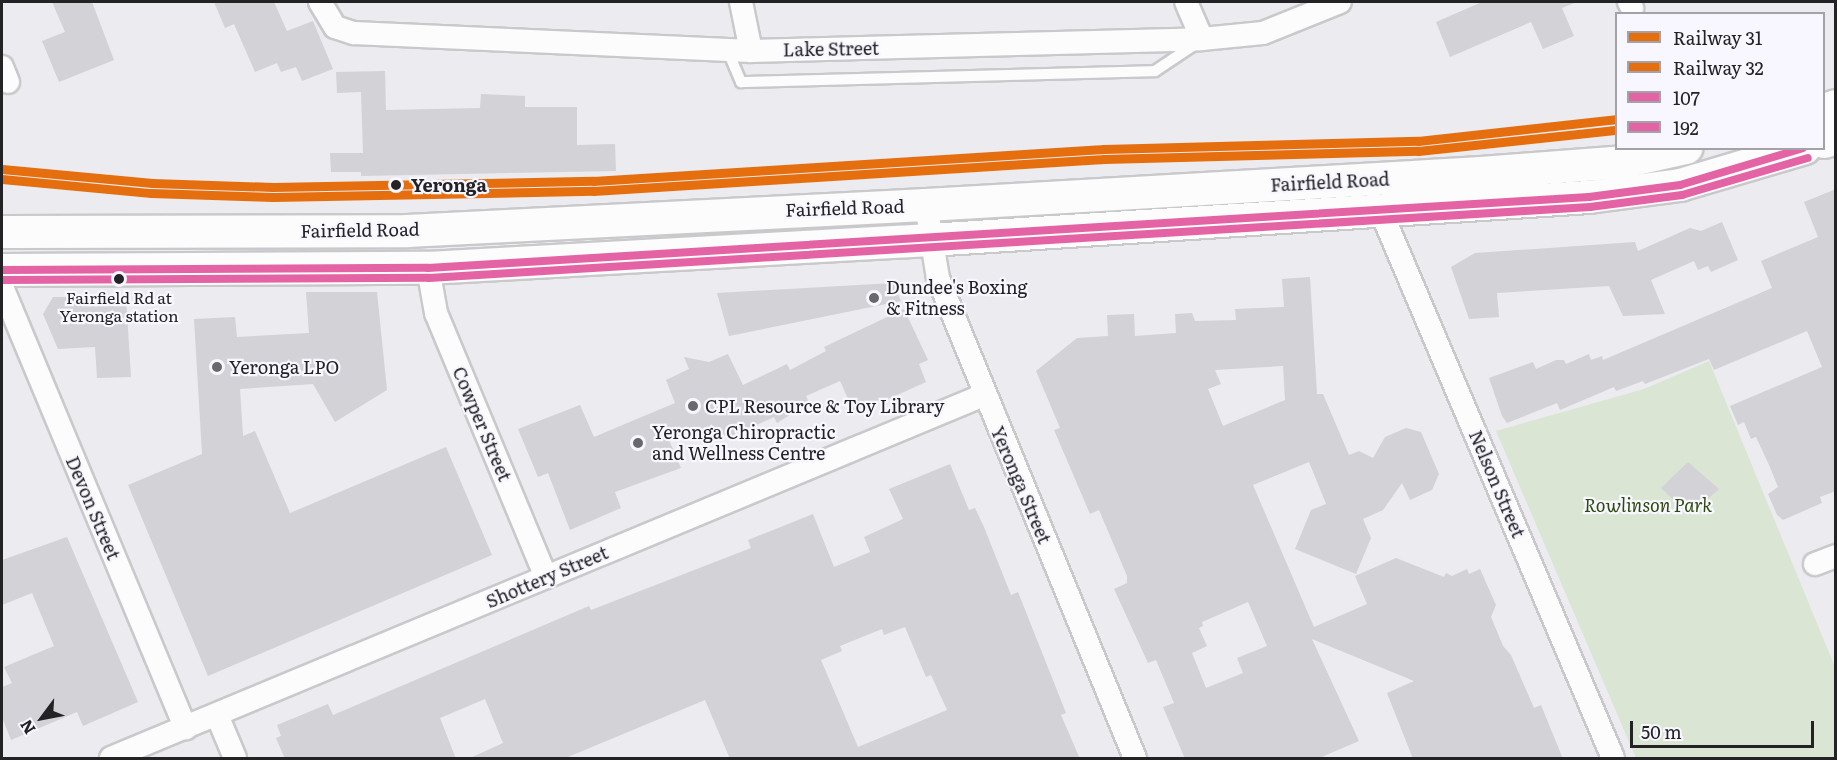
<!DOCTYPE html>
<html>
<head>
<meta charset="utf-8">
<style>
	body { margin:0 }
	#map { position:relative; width:1837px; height:760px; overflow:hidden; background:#ebebf0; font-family:Literata,serif }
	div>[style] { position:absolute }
	.green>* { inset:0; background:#dae6d3 }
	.building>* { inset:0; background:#d3d2d6 }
	.roads { filter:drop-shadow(2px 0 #c9c9cc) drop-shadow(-2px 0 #c9c9cc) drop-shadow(0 2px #c9c9cc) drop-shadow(0 -2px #c9c9cc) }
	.service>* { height:10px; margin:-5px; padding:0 5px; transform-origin:5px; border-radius:5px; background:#fcfcfd }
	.minor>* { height:22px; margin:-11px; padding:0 11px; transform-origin:11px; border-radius:11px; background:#fcfcfd }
	.secondary>* { height:32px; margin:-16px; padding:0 16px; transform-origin:16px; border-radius:16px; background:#fcfcfd }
	.bus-1>* { height:8px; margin:-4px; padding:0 4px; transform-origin:4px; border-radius:4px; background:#e463a4 }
	.bus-2>* { height:8px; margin:-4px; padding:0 4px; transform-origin:4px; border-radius:4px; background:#e463a4 }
	.rail-1>* { height:9px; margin:-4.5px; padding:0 4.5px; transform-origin:4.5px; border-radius:4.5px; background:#e56e0f }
	.rail-2>* { height:9px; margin:-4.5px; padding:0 4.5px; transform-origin:4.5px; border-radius:4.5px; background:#e56e0f }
	.dots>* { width:16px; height:16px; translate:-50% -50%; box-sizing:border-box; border:3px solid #f8f7ff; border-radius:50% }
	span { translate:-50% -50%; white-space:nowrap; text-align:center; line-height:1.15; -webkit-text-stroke:4.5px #f8f7ff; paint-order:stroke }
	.bus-label { font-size:16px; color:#232326 }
	.street-label { font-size:18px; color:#232326 }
	.stop-label { font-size:18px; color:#232326; font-weight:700 }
	.left { translate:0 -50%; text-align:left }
	.poi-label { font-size:18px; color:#232326 }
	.park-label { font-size:18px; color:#2d490e; font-style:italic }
	.frame { position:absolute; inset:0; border:3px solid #232326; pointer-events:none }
	.legend { position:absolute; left:1615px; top:12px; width:210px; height:138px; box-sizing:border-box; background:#f8f7ff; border:2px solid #a3a2a8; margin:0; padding:8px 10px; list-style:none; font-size:18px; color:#232326 }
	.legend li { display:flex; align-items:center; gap:12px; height:30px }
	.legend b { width:30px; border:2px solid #a3a2a8 }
	.north { position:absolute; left:12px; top:688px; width:60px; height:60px; -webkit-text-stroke:4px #f8f7ff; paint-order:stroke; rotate:238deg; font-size:16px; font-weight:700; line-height:24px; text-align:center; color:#232326 }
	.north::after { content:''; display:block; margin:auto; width:21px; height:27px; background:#232326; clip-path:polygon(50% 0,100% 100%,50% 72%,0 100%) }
	.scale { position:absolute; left:1630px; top:721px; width:184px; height:27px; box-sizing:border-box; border:3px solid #232326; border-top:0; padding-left:8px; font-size:18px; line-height:21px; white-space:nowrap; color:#232326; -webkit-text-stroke:4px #f8f7ff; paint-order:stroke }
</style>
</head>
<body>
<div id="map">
	<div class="green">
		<div style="clip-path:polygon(1709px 361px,1835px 667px,1835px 758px,1636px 758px,1496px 431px,1644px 389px)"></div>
	</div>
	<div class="building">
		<div style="clip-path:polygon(52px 2px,92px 2px,114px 60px,59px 82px,42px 41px,65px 32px)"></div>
		<div style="clip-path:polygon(214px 2px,274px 2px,287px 31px,313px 21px,333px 69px,302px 81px,296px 67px,281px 72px,277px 63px,255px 72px,234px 24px,225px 28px)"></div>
		<div style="clip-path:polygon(1482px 2px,1577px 2px,1562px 8px,1574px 36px,1543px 49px,1531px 22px,1450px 57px,1436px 22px)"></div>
		<div style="clip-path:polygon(385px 71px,386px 110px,480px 108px,481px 94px,525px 96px,525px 107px,577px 107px,577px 145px,615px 144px,616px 171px,361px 176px,361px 172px,331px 172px,330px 153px,363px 153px,361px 92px,337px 93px,336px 72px)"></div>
		<div style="clip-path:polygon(1836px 189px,1836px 491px,1820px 497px,1822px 503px,1783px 520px,1777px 515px,1768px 494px,1778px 487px,1769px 465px,1756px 437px,1751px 439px,1744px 422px,1738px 425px,1730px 406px,1822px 367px,1807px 331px,1714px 370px,1709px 359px,1645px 384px,1643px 381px,1616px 391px,1614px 387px,1560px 410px,1557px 403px,1507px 423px,1502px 416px,1489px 378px,1533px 362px,1536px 369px,1556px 360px,1564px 360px,1566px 364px,1589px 354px,1591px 360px,1602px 356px,1603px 360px,1772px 288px,1761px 261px,1818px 237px,1804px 202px)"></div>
		<div style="clip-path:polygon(1722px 222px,1738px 260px,1711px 272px,1708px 266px,1698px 270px,1694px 261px,1651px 280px,1665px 314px,1623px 316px,1609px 286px,1497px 293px,1499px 317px,1469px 319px,1451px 267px,1475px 253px,1635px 242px,1638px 251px,1690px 228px,1701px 231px)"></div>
		<div style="clip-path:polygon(evenodd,1310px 277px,1317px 394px,1323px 394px,1349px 455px,1359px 451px,1373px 458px,1385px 437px,1406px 428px,1421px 432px,1439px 474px,1432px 490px,1410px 500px,1402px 483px,1383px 510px,1363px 519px,1371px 538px,1356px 574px,1295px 549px,1311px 510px,1326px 504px,1309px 462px,1253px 485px,1314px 627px,1367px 604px,1355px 576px,1396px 558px,1444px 577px,1446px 573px,1452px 576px,1467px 569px,1469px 574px,1480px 569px,1496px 605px,1491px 617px,1503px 646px,1511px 655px,1534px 708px,1541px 705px,1563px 759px,1413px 759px,1387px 693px,1414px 681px,1312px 639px,1359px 741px,1317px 759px,1185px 759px,1163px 707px,1174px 703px,1156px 660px,1148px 663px,1114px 589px,1127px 583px,1127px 576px,1099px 510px,1090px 514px,1054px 430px,1060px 428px,1036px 371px,1077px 338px,1108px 336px,1107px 315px,1134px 314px,1135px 336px,1176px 333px,1175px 314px,1192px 313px,1195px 321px,1236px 320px,1235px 309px,1284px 307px,1282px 279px,1310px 277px,1283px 366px,1285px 400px,1223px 426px,1208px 389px,1221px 384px,1215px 370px,1283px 366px,1310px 277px,1248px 602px,1267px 646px,1237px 658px,1243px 673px,1206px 688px,1192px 653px,1207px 646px,1199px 628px,1203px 626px,1202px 622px,1248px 602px)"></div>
		<div style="clip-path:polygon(893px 283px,901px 301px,729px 336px,717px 293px)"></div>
		<div style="clip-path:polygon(306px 292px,377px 292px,387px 390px,335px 422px,313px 384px,240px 389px,243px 436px,255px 431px,290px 513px,446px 447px,492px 555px,208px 676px,128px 485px,202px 454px,194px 319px,235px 317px,237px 337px,309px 333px)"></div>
		<div style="clip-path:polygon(53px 297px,126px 297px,131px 377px,97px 378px,95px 347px,58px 349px,43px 314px)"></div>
		<div style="clip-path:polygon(904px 309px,928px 360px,919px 364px,926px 382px,855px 414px,840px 381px,806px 396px,809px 403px,777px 423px,774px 417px,732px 436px,708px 435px,697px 429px,669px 440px,681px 468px,615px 492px,621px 508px,570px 530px,548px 473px,538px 477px,518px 429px,580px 405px,594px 437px,675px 403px,666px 380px,689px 369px,684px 357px,709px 362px,728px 354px,743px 385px,787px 364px,790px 370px,826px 351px,824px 347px)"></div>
		<div style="clip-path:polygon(1688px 462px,1719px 489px,1690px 515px,1661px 488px)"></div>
		<div style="clip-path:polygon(evenodd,950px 464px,969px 510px,975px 508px,984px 527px,1011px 595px,1018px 592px,1066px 713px,1061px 715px,1080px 759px,730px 759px,705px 700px,563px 759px,468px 759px,503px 743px,485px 699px,440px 718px,456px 759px,285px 759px,276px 738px,281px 736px,277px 725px,328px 704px,333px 715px,589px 606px,591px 610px,751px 548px,748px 540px,813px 514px,834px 567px,870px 552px,864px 537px,903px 519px,889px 489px,950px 464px,905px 627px,926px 677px,931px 675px,947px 710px,858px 747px,821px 660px,842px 651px,840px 646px,882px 629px,884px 635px,905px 627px)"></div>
		<div style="clip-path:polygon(67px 537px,138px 702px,83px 726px,77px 712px,11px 740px,2px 717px,2px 687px,12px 683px,4px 667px,54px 646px,32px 593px,2px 605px,2px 560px)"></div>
	</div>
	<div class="roads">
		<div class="service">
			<div style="left:727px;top:49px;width:36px;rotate:67deg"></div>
			<div style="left:741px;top:82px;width:414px;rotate:-1.5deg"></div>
			<div style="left:1155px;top:71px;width:50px;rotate:-33.7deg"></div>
		</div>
		<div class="minor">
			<div style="left:320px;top:2px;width:29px;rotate:59deg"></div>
			<div style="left:335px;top:27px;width:20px;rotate:18deg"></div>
			<div style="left:354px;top:33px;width:397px;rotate:2.6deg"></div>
			<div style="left:751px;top:51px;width:451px;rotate:-1.5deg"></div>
			<div style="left:1202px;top:39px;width:61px;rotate:-5.6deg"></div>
			<div style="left:1263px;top:33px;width:83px;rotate:-21.9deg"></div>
			<div style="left:741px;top:2px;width:50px;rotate:78.5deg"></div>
			<div style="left:1186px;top:2px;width:40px;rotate:66.6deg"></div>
			<div style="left:1629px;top:2px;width:7px;rotate:63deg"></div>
			<div style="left:2px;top:67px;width:16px;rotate:68deg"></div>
			<div style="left:926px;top:205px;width:74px;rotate:80.7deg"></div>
			<div style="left:938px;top:278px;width:519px;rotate:67.69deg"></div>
			<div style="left:1380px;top:209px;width:596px;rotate:67deg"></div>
			<div style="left:428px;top:268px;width:46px;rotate:79.9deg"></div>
			<div style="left:436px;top:313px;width:286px;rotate:67.4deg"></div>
			<div style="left:2px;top:287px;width:478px;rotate:67.4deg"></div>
			<div style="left:1815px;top:564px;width:22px;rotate:-21deg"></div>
			<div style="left:217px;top:715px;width:47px;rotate:67.3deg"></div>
			<div style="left:111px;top:758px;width:945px;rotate:-22.58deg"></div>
		</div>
		<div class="secondary">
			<div style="left:1824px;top:110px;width:13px;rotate:-18deg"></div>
			<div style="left:1824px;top:142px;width:13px;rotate:-18deg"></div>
			<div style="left:2px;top:232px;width:405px;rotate:-0.1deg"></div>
			<div style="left:407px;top:231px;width:520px;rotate:-2.87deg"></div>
			<div style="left:926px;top:205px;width:556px;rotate:-3.3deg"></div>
			<div style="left:1481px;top:173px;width:142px;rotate:-4.4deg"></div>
			<div style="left:1623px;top:162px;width:65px;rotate:-12.5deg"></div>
			<div style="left:2px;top:270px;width:426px;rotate:-0.3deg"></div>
			<div style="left:428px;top:268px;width:503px;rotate:-3.19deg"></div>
			<div style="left:930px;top:240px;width:660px;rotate:-3.73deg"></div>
			<div style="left:1589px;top:197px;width:92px;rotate:-7.5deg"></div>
			<div style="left:1680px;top:185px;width:130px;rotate:-16.5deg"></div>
		</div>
	</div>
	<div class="bus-1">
		<div style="left:2px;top:270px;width:426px;rotate:-0.3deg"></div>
		<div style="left:428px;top:268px;width:1163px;rotate:-3.5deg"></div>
		<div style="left:1589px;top:197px;width:92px;rotate:-7.5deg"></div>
		<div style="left:1680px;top:185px;width:128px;rotate:-16.7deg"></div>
	</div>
	<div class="bus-2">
		<div style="left:2px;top:280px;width:427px;rotate:-0.3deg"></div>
		<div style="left:429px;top:278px;width:1163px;rotate:-3.5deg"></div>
		<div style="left:1590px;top:207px;width:93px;rotate:-7.4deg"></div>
		<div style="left:1682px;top:195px;width:131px;rotate:-16.4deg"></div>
	</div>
	<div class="rail-1">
		<div style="left:2px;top:169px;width:151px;rotate:5.3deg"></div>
		<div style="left:152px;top:183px;width:121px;rotate:1.9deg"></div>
		<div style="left:273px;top:187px;width:320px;rotate:-1.1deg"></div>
		<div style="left:593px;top:181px;width:512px;rotate:-3.58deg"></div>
		<div style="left:1104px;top:149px;width:314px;rotate:-1.5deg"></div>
		<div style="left:1418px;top:141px;width:199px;rotate:-6.3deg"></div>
	</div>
	<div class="rail-2">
		<div style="left:2px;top:179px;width:150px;rotate:5.4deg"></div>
		<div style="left:151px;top:193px;width:122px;rotate:1.9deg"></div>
		<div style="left:273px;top:197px;width:320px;rotate:-1.1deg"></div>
		<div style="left:593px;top:191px;width:512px;rotate:-3.58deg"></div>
		<div style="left:1104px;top:159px;width:314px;rotate:-1.5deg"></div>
		<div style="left:1418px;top:151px;width:199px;rotate:-6.1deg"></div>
	</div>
	<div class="dots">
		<div style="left:396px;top:185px;background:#232326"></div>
		<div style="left:119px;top:279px;background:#232326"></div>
		<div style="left:874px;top:298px;background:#69696d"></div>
		<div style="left:217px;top:367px;background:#69696d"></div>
		<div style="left:693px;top:406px;background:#69696d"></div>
		<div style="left:638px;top:443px;background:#69696d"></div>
	</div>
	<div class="bus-label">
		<span style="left:119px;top:306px">Fairfield Rd at<br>Yeronga station</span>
	</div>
	<div class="street-label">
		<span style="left:831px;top:49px;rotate:-1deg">Lake Street</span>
		<span style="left:1330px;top:182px;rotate:-3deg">Fairfield Road</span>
		<span style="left:845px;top:208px;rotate:-2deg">Fairfield Road</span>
		<span style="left:360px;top:230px;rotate:-1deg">Fairfield Road</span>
		<span style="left:482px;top:424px;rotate:67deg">Cowper Street</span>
		<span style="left:1497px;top:484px;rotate:67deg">Nelson Street</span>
		<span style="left:1021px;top:485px;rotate:67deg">Yeronga Street</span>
		<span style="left:93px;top:508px;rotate:67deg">Devon Street</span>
		<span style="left:547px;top:577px;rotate:-23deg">Shottery Street</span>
	</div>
	<div class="stop-label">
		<span class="left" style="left:411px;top:185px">Yeronga</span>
	</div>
	<div class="poi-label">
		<span class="left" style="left:886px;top:298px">Dundee's Boxing<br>&amp; Fitness</span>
		<span class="left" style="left:229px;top:367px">Yeronga LPO</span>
		<span class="left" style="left:705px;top:406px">CPL Resource &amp; Toy Library</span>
		<span class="left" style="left:652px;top:443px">Yeronga Chiropractic<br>and Wellness Centre</span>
	</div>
	<div class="park-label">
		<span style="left:1648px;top:505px">Rowlinson Park</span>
	</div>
	<div class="frame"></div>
	<ul class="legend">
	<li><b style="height:8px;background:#e56e0f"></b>Railway 31</li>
	<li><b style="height:8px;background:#e56e0f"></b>Railway 32</li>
	<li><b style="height:8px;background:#e463a4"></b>107</li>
	<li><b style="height:8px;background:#e463a4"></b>192</li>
	</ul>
	<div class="north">N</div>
	<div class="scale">50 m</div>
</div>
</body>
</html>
